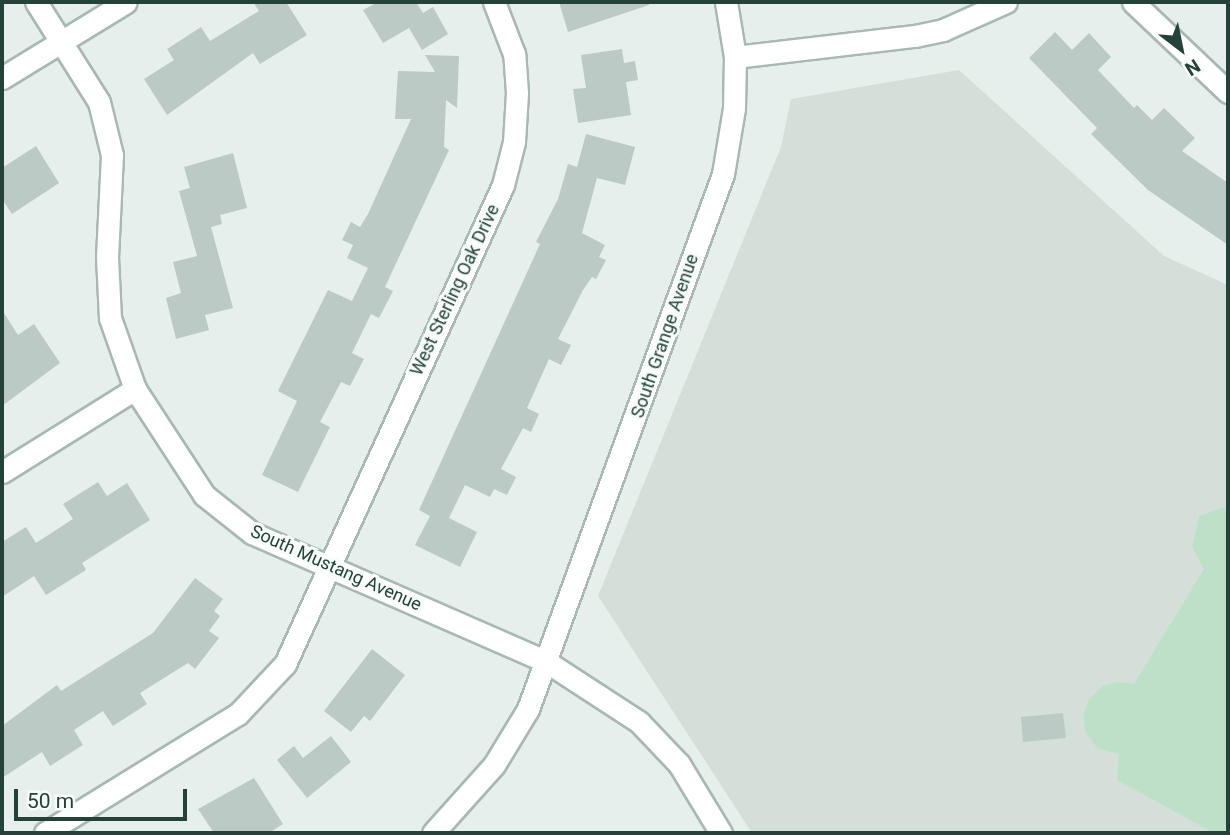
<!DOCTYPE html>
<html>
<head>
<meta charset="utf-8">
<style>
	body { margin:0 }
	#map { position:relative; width:1230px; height:835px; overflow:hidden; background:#e6efeb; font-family:Roboto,sans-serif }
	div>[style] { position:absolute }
	.built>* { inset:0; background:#d4dfda }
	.green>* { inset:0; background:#bfe0c8 }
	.building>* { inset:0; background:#bbcac4 }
	.roads { filter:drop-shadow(2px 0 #a8b8b2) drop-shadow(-2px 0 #a8b8b2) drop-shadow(0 2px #a8b8b2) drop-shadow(0 -2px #a8b8b2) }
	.minor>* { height:21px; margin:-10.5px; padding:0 10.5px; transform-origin:10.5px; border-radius:10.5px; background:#fff }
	span { translate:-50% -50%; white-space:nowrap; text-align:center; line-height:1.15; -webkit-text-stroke:6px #f7fbf9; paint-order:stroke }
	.street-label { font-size:18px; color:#24423a }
	.frame { position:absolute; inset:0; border:4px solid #24423a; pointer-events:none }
	.north { position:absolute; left:1146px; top:14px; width:70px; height:70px; -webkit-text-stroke:5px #f7fbf9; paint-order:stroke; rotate:148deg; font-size:19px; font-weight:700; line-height:28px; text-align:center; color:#24423a }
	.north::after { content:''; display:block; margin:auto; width:24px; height:32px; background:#24423a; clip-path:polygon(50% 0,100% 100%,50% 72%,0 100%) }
	.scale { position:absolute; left:14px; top:789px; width:173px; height:32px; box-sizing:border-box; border:4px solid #24423a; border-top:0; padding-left:9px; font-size:21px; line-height:24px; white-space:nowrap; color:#24423a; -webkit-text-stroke:5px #f7fbf9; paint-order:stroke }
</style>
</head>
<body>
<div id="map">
	<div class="built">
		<div style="clip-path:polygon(959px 70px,1164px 256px,1228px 285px,1228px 833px,752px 833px,598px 596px,781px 147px,791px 99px)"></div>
	</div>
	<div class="green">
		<div style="clip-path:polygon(1228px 506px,1228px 824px,1223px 833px,1214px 833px,1117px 780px,1119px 754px,1097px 748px,1085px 731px,1084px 712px,1090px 698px,1103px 686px,1117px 682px,1134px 684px,1204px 569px,1192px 547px,1199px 516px)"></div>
	</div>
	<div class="building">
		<div style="clip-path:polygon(253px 2px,286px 2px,307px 35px,260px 64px,253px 53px,167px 115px,144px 79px,174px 60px,167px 49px,201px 27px,210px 41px,259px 11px)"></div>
		<div style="clip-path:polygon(378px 2px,416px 2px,423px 13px,433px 7px,448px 34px,422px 50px,409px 28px,383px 43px,363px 10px)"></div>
		<div style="clip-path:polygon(559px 2px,649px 2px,649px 5px,568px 32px)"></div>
		<div style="clip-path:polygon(1055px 32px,1072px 50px,1089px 33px,1111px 57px,1098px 70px,1134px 108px,1137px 105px,1152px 120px,1164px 108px,1195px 138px,1182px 151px,1228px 183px,1228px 245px,1148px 190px,1091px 134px,1097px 128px,1029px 58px)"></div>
		<div style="clip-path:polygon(622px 49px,624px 63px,635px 61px,638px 80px,626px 82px,631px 115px,578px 123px,573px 89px,586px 88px,581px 55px)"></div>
		<div style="clip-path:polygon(425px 55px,459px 56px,457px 108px,446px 100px,444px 147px,449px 150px,385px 287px,393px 291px,379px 318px,371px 314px,352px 353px,364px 359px,350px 386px,341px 382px,320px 422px,330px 427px,298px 492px,262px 475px,297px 401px,278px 391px,328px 290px,352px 301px,368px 268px,347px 258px,353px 245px,342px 240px,351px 222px,360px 227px,368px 214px,411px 119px,395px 119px,398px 71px,435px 72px)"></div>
		<div style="clip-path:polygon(586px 134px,635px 147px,625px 185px,597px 178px,582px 233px,605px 245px,599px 257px,606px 260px,596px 279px,592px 277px,583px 290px,558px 339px,571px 345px,561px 365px,549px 359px,527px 408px,539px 414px,531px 432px,523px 428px,501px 469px,516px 477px,507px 495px,494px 489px,490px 497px,465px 485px,449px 518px,477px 532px,460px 567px,415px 545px,430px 516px,419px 510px,540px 244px,536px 242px,558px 199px,568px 164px,577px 167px)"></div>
		<div style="clip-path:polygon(36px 146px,59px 183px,12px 214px,2px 199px,2px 168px)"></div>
		<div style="clip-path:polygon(233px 153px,247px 208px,220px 215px,222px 224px,211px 227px,233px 308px,205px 315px,209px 330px,176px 339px,166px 298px,181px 293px,173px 262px,197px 256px,179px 191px,190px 188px,184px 167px)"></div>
		<div style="clip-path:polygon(2px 310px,18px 335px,34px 324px,60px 363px,2px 406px)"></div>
		<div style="clip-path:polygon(98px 482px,107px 496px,127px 483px,150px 520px,82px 563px,86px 570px,46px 595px,34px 576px,2px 597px,2px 542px,26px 527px,36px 543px,73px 519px,63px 504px)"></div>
		<div style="clip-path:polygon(195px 578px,223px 599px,214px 611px,220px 616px,209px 631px,219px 638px,195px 669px,188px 663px,140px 693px,147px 704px,113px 726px,103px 711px,74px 730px,83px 745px,50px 766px,42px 752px,2px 778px,2px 726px,57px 685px,61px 691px,153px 633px)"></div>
		<div style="clip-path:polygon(372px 649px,405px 675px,370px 721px,364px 716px,351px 732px,324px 711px)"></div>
		<div style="clip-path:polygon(1063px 713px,1066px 738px,1023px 742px,1021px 717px)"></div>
		<div style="clip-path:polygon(331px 736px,351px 762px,307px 798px,277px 760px,294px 746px,303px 758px)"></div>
		<div style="clip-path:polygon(254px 778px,283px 824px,269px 833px,214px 833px,198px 809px)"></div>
	</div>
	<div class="roads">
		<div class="minor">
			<div style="left:36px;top:2px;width:118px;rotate:57.8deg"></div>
			<div style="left:99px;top:102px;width:55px;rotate:76.2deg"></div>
			<div style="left:112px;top:155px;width:102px;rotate:92.8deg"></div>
			<div style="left:107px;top:257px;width:61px;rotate:87.2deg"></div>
			<div style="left:110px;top:318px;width:75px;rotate:70.6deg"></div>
			<div style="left:135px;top:389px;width:126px;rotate:56.9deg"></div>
			<div style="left:204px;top:495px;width:61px;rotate:38.4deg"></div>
			<div style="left:252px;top:533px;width:322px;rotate:23.6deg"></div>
			<div style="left:547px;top:662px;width:110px;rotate:33.1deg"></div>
			<div style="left:639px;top:722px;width:58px;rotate:46.4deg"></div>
			<div style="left:679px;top:764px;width:81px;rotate:58.7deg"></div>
			<div style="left:1133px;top:2px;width:131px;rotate:43.5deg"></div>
			<div style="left:735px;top:57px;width:181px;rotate:-6.7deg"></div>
			<div style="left:915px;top:36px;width:29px;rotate:-12deg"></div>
			<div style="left:943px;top:30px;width:69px;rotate:-24deg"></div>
			<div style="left:2px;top:78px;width:145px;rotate:-31.5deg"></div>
			<div style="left:2px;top:472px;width:157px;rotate:-32deg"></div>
			<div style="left:45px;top:833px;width:227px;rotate:-31.7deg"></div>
			<div style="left:238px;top:714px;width:69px;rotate:-46.8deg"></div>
			<div style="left:285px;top:664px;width:526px;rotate:-65.53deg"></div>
			<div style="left:503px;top:185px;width:44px;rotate:-75.7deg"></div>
			<div style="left:514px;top:142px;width:49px;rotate:-86.5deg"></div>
			<div style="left:517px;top:93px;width:39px;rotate:-94deg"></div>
			<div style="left:514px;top:54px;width:56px;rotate:-111deg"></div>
			<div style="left:433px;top:833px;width:91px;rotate:-48.1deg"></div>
			<div style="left:494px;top:765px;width:66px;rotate:-58.7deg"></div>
			<div style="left:528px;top:709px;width:569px;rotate:-69.97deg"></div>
			<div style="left:723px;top:174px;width:67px;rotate:-80.5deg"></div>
			<div style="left:734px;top:108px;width:51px;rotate:-88.9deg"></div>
			<div style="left:735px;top:57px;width:56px;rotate:-99.3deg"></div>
		</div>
	</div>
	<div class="street-label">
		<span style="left:455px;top:290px;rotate:-65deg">West Sterling Oak Drive</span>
		<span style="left:665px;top:336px;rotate:-71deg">South Grange Avenue</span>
		<span style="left:336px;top:568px;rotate:24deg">South Mustang Avenue</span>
	</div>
	<div class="frame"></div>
	<div class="north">N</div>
	<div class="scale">50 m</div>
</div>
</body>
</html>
